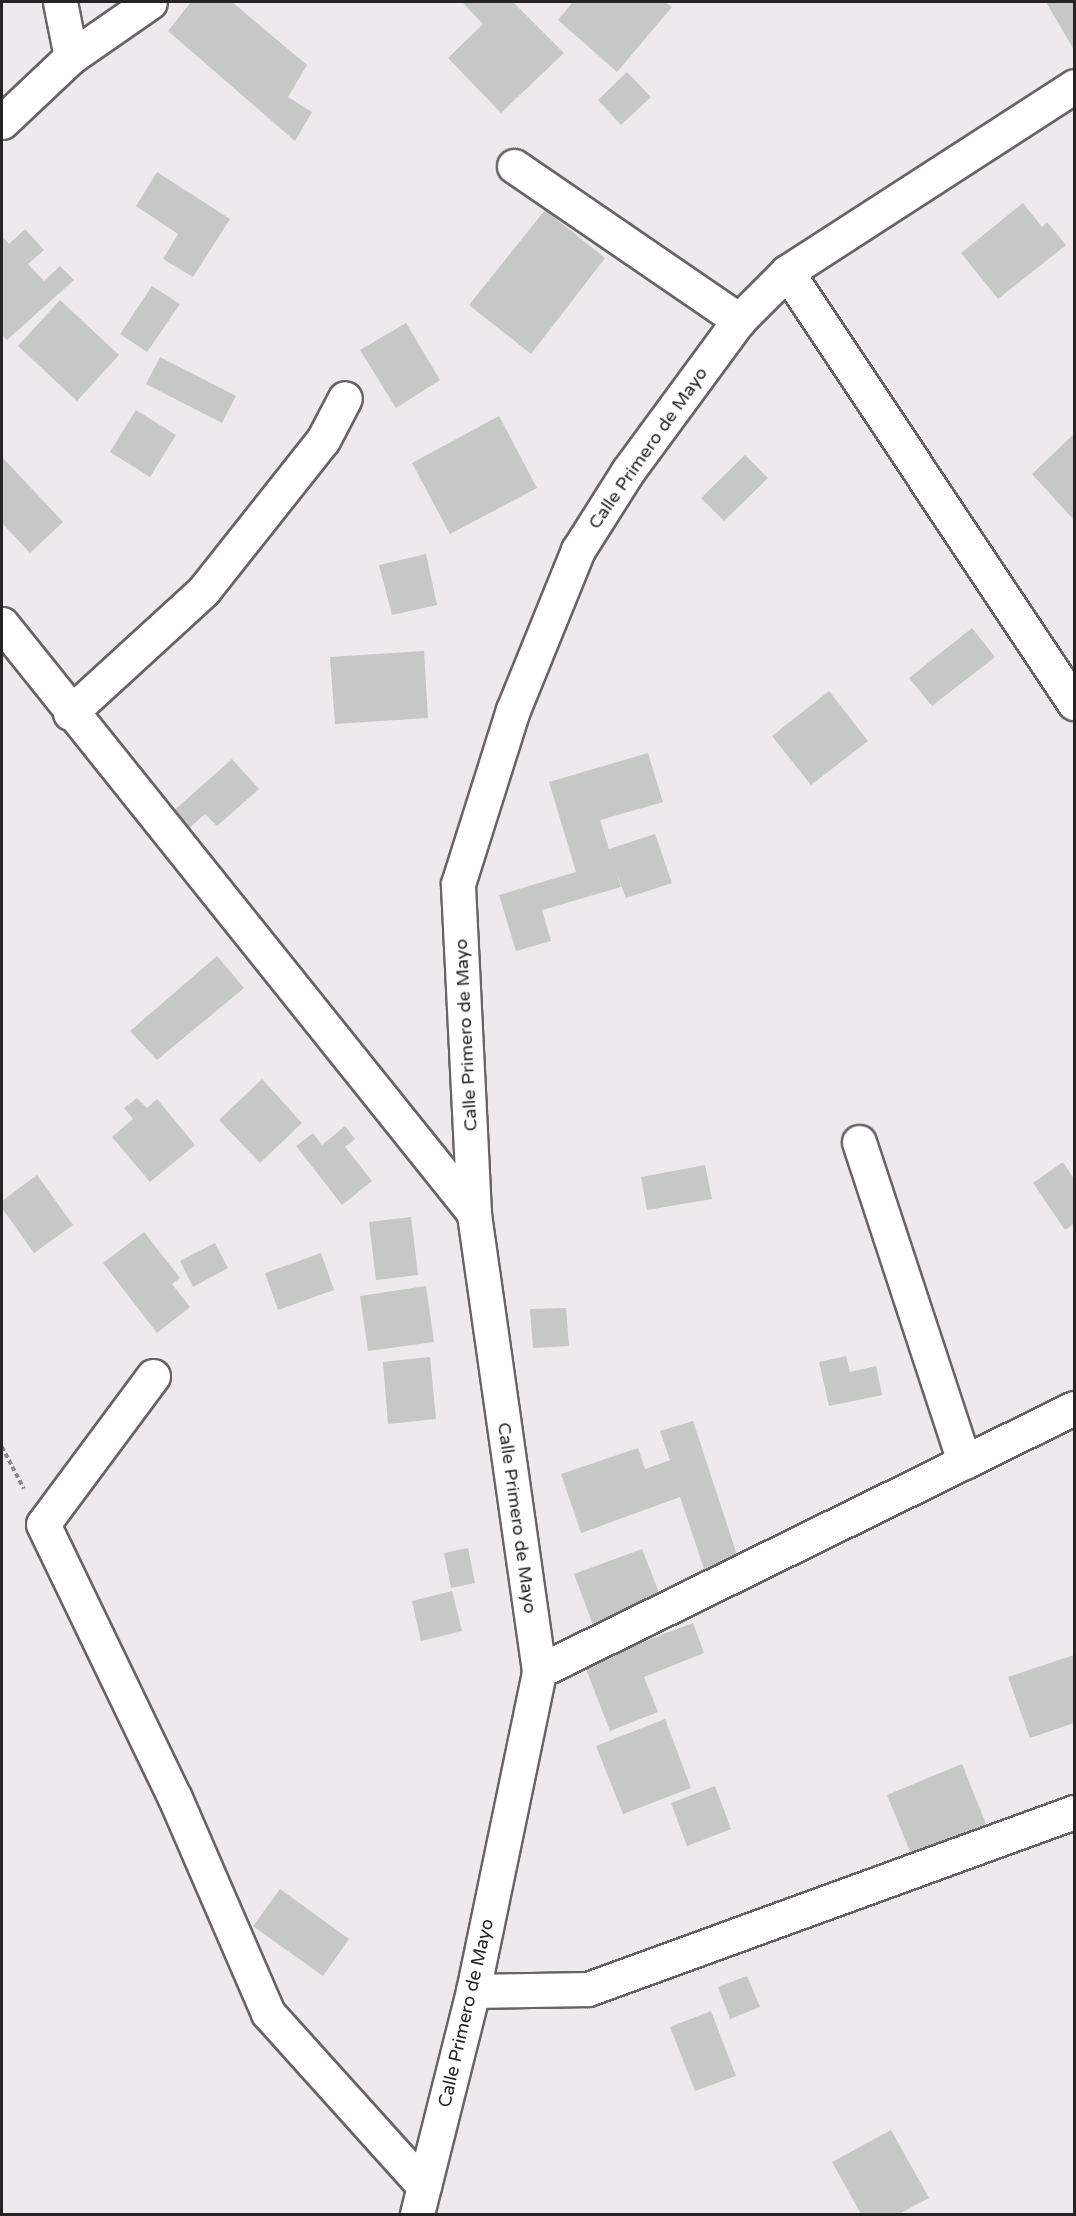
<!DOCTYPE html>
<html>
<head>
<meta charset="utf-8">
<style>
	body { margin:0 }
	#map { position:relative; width:1076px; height:2216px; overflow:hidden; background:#eee9ec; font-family:"Varela Round",sans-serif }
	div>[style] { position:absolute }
	.building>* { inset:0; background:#c5c8c5 }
	.path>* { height:4px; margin-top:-2px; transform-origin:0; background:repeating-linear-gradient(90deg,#8b888a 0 4.5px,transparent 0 7.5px) }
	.roads { filter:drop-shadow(2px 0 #686466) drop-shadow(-2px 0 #686466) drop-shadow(0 2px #686466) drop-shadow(0 -2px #686466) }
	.minor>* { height:33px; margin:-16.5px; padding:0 16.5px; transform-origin:16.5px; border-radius:16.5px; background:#fff }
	span { translate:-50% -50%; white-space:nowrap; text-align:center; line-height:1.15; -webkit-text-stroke:5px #fff; paint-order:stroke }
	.street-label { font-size:18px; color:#252324 }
	.frame { position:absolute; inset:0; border:3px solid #252324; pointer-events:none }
</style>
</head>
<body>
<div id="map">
	<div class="building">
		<div style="clip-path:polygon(191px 2px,232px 2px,307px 65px,288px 97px,312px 112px,295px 141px,168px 31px)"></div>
		<div style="clip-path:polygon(462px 2px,513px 2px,564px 53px,501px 113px,448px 58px,483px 24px)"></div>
		<div style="clip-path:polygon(573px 2px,665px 2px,672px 7px,617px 72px,558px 20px)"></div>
		<div style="clip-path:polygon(1046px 2px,1074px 2px,1074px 50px)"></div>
		<div style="clip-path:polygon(627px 72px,651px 97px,621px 125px,598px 100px)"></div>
		<div style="clip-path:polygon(157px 172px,230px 219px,193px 277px,163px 259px,178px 234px,136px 206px)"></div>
		<div style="clip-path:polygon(1023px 203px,1042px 227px,1047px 222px,1066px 245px,998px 299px,961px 253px)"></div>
		<div style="clip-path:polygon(545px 210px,605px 258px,531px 354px,469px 305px)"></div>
		<div style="clip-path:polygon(25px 229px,44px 250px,28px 264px,44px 281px,60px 266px,74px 280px,7px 340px,2px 335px,2px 236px,9px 244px)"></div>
		<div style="clip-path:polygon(152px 286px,180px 304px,147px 352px,120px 334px)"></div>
		<div style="clip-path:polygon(60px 300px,119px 355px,77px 401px,18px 346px)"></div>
		<div style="clip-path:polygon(406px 323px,440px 380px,396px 408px,360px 350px)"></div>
		<div style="clip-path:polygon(160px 357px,236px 396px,222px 423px,146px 384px)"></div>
		<div style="clip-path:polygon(136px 410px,176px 435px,150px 477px,110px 452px)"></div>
		<div style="clip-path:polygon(499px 416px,537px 488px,450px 534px,412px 463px)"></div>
		<div style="clip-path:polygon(1074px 434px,1074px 520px,1032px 474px)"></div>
		<div style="clip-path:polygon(745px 455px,768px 478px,724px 521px,701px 498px)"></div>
		<div style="clip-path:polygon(2px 457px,63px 522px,30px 553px,2px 523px)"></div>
		<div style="clip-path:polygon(426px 554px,437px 605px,392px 615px,379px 565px)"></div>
		<div style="clip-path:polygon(972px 628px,995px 657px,932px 706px,909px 678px)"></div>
		<div style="clip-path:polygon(424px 651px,428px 718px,335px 724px,330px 657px)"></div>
		<div style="clip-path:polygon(829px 691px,868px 741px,811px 785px,772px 736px)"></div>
		<div style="clip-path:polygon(648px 753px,663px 802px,600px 820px,609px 849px,655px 834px,672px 883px,626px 898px,616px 872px,621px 887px,542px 910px,551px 941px,516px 951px,499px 895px,576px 872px,549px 782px)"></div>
		<div style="clip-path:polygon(232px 759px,259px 789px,217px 826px,205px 814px,186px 831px,170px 814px)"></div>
		<div style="clip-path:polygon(217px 956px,244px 988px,157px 1060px,130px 1031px)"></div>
		<div style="clip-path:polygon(262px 1079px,302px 1123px,260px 1163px,219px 1120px)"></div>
		<div style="clip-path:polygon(137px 1098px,147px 1108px,157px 1099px,195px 1145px,150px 1182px,112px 1137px,133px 1119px,124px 1108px)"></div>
		<div style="clip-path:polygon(345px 1126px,355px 1139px,345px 1147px,372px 1181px,342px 1205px,296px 1146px,313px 1133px,322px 1145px)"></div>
		<div style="clip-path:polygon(1063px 1162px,1074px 1179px,1074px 1224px,1065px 1230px,1033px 1183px)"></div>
		<div style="clip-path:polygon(705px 1165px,712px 1199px,647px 1210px,641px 1177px)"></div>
		<div style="clip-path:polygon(37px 1175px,73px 1225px,34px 1253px,2px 1208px,2px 1201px)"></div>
		<div style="clip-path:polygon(411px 1217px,418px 1275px,376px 1280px,369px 1222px)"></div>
		<div style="clip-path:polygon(144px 1232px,180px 1278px,172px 1284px,190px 1307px,157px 1333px,103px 1263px)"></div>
		<div style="clip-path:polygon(215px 1243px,228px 1268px,193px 1287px,180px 1261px)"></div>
		<div style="clip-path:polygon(321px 1253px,334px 1290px,278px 1310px,265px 1273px)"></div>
		<div style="clip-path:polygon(426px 1286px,434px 1342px,368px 1351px,360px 1296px)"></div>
		<div style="clip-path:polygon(566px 1308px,569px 1346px,533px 1348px,530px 1309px)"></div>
		<div style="clip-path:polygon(846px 1356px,850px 1372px,876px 1366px,882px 1395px,829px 1406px,819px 1362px)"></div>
		<div style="clip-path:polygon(430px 1357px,436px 1419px,388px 1424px,383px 1362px)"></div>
		<div style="clip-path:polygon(693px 1421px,739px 1561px,705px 1572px,680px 1497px,581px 1533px,561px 1474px,638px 1448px,645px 1469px,670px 1460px,660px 1431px)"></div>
		<div style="clip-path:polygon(468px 1548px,475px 1583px,451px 1588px,444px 1553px)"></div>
		<div style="clip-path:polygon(642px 1549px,662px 1600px,593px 1625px,574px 1574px)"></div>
		<div style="clip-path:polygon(452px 1591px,462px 1631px,421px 1641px,412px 1601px)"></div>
		<div style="clip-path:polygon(693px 1623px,704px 1653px,644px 1677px,658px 1712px,610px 1731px,584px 1664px)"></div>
		<div style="clip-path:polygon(1074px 1655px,1074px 1723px,1030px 1738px,1008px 1677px)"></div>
		<div style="clip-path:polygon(665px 1719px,691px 1788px,623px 1814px,596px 1746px)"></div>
		<div style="clip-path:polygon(962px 1764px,986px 1824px,911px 1854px,887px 1795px)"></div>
		<div style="clip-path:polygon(715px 1786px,731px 1829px,687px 1846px,671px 1803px)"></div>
		<div style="clip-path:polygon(280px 1889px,349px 1939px,323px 1976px,253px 1926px)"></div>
		<div style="clip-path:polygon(747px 1976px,760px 2007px,730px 2019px,718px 1987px)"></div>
		<div style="clip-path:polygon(711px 2011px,736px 2076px,695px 2091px,670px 2027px)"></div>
		<div style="clip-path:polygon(891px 2130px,929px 2198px,899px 2214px,861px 2214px,832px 2162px)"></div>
	</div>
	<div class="path">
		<div style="left:2px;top:1447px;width:47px;rotate:62.4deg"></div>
	</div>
	<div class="roads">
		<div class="minor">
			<div style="left:71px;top:57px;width:96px;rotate:-34.8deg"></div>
			<div style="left:2px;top:122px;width:95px;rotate:-43.3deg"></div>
			<div style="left:71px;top:57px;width:56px;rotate:-101.3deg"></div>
			<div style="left:514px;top:166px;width:273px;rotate:34.4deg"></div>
			<div style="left:787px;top:272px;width:518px;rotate:56.34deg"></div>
			<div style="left:2px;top:624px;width:755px;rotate:51.29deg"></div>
			<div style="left:70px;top:713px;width:182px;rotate:-42.5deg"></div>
			<div style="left:204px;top:590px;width:191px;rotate:-51.6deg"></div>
			<div style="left:323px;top:440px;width:47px;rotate:-62.4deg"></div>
			<div style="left:859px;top:1142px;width:337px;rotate:71.8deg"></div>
			<div style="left:153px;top:1376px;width:184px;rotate:126.6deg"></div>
			<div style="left:43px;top:1524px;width:304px;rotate:64.3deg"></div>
			<div style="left:175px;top:1798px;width:234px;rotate:66.6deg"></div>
			<div style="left:268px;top:2013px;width:233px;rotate:48deg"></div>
			<div style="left:539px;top:1671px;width:596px;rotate:-26.18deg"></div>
			<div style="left:473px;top:1991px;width:115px;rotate:-1deg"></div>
			<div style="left:588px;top:1989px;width:517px;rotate:-20.01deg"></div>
			<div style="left:417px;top:2214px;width:230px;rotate:-75.9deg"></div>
			<div style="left:473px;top:1991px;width:327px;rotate:-78.3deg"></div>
			<div style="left:539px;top:1671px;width:463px;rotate:-98.1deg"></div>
			<div style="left:474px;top:1213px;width:329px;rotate:-92.8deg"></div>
			<div style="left:458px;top:884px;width:182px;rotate:-72.5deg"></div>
			<div style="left:513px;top:710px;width:173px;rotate:-67.9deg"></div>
			<div style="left:578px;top:550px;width:93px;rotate:-57.7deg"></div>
			<div style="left:628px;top:471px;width:187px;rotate:-53.7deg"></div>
			<div style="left:739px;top:320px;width:68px;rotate:-45deg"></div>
			<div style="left:787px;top:272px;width:342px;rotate:-32.9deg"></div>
		</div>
	</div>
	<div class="street-label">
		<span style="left:648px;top:448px;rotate:-55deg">Calle Primero de Mayo</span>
		<span style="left:466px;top:1035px;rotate:-93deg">Calle Primero de Mayo</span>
		<span style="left:517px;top:1518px;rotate:82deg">Calle Primero de Mayo</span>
		<span style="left:466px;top:2013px;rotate:-77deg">Calle Primero de Mayo</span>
	</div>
	<div class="frame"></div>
</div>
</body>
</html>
